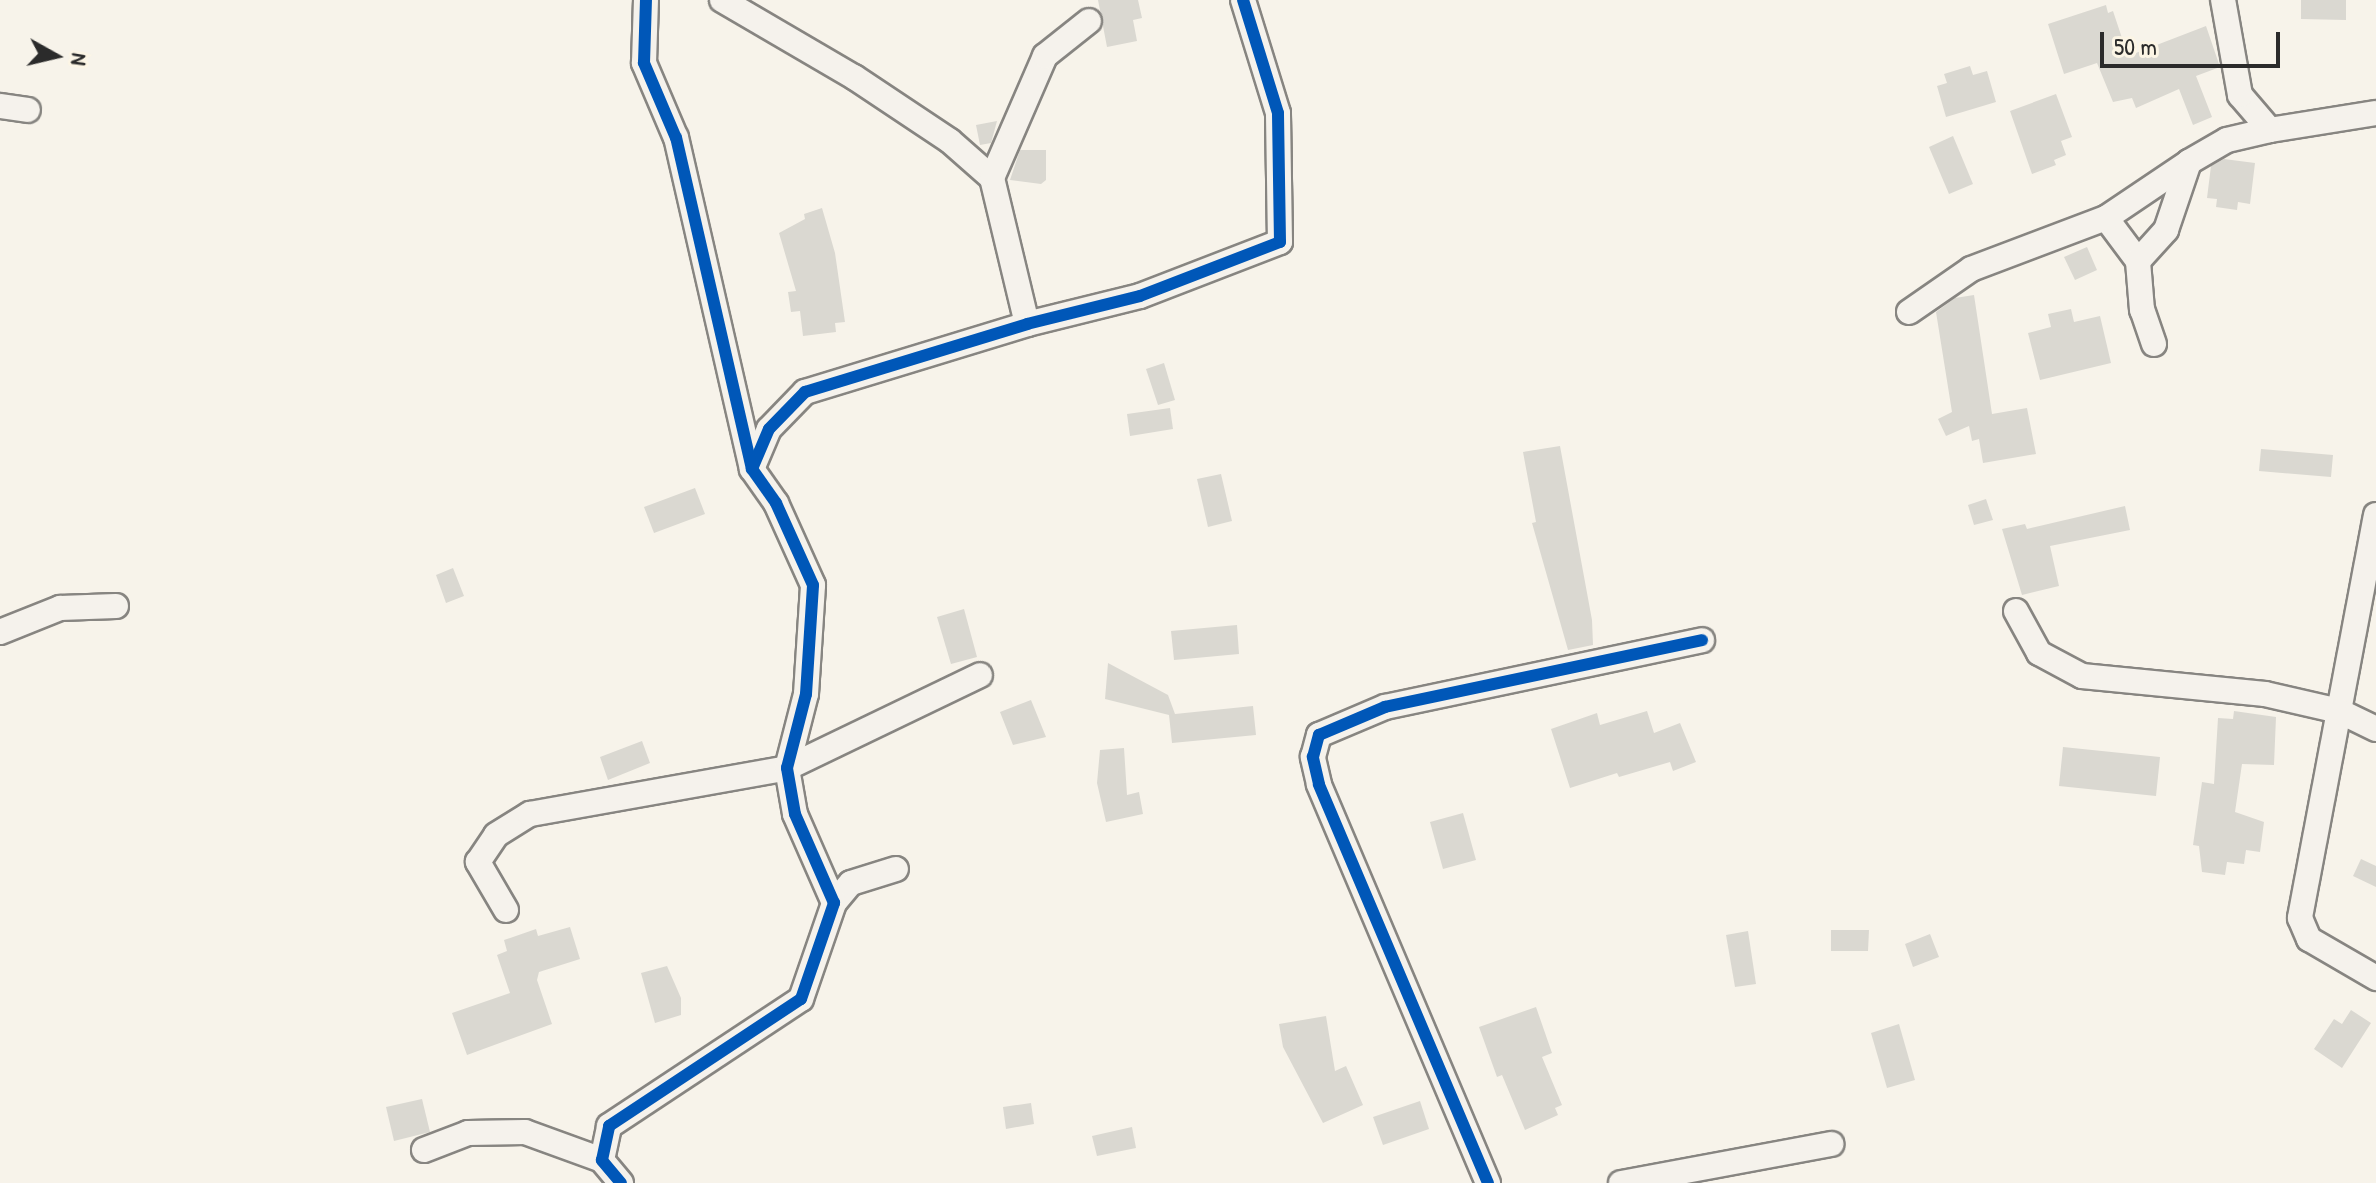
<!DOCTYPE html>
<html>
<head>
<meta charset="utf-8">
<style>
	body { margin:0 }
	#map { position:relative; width:2376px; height:1183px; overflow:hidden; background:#f7f3ea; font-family:"Patrick Hand",sans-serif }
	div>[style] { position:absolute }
	.building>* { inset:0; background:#dad8d1 }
	.roads { filter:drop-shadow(2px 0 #878581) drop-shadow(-2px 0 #878581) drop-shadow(0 2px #878581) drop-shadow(0 -2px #878581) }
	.street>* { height:24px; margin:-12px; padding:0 12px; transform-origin:12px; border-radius:12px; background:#f5f2ec }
	.cycleway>* { height:12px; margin:-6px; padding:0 6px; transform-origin:6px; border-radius:6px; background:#0057b8 }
	span { translate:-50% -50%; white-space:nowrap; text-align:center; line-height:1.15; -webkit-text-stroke:6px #fcf5e5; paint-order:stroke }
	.north { position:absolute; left:16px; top:16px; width:80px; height:80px; -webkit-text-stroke:6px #fcf5e5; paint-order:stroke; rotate:98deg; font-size:22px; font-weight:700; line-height:32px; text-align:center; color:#2b2b2b }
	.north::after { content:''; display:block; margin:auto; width:28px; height:36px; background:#2b2b2b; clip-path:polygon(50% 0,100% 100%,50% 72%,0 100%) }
	.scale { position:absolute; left:2100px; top:32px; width:180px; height:36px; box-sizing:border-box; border:4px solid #2b2b2b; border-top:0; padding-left:10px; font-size:24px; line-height:28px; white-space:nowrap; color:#2b2b2b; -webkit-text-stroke:6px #fcf5e5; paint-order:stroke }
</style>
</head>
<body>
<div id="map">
	<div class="building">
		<div style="clip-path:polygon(1098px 0,1138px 0,1142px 18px,1133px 20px,1137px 41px,1107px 47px)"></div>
		<div style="clip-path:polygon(2301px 0,2346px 0,2346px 20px,2301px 19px)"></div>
		<div style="clip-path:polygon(2106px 5px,2108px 13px,2113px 11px,2128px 56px,2206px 26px,2220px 67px,2196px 76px,2212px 117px,2193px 125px,2179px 89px,2136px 108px,2132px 98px,2113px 102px,2097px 63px,2064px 74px,2048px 24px)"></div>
		<div style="clip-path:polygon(1970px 66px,1973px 75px,1987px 71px,1996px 102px,1946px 117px,1937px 86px,1947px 83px,1944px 74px)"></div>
		<div style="clip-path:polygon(2056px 94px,2072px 137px,2061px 141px,2066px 155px,2054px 160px,2056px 165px,2032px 174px,2010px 111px)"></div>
		<div style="clip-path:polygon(997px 121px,991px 143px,980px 145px,976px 125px)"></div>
		<div style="clip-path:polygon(1953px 136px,1973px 184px,1949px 194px,1929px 147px)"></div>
		<div style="clip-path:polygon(1020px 150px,1046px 150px,1046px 180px,1041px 184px,1010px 180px)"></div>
		<div style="clip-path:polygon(2224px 159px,2255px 163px,2250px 204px,2238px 202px,2237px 210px,2216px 207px,2217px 199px,2207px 198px,2211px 166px)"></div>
		<div style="clip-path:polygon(822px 208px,835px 253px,845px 322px,835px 323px,836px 332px,803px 336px,800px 311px,791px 312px,788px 292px,796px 291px,779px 233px,805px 219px,804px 214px)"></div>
		<div style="clip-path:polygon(2087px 247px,2097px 270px,2075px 280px,2064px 257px)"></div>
		<div style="clip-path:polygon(1974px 295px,1992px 414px,2027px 408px,2036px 454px,1983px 463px,1979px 439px,1972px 441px,1969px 426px,1946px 436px,1938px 419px,1952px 412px,1936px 312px,1955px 298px)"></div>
		<div style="clip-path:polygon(2071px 309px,2074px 322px,2100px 316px,2111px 363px,2040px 380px,2028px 333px,2051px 327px,2048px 314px)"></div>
		<div style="clip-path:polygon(1164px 363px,1175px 400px,1158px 405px,1146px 369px)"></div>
		<div style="clip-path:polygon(1170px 408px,1173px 429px,1130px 436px,1127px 414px)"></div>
		<div style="clip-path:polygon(1560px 446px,1592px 620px,1593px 645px,1568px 650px,1532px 523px,1536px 522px,1523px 452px)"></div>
		<div style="clip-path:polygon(2261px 449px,2333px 455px,2331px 477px,2259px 471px)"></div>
		<div style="clip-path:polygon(1221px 474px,1232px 521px,1208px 527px,1197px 479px)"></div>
		<div style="clip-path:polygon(695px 488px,705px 514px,654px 533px,644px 507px)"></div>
		<div style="clip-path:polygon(1986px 499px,1993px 520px,1974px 525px,1968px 505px)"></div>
		<div style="clip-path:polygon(2125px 506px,2130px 530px,2050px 546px,2059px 586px,2022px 595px,2002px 529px,2025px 524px,2027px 529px)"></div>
		<div style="clip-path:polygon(453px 568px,464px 596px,446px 603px,436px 575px)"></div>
		<div style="clip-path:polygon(964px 609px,977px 657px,951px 664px,937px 617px)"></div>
		<div style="clip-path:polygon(1237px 625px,1239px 654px,1174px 660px,1171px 631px)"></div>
		<div style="clip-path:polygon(1108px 663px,1168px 695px,1175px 714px,1253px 706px,1256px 735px,1172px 743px,1169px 715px,1105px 699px)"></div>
		<div style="clip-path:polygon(1031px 700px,1046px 737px,1013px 745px,1000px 712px)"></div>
		<div style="clip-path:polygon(1647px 711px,1654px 733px,1680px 723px,1696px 762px,1673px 771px,1670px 762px,1619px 777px,1617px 773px,1570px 788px,1551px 729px,1597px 713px,1600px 725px)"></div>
		<div style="clip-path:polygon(2234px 711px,2276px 717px,2274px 765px,2242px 764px,2235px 812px,2264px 822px,2260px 852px,2246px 850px,2244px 864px,2227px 862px,2225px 875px,2202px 872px,2199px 846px,2193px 845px,2202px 782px,2214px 784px,2218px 718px,2233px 719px)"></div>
		<div style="clip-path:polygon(642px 741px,650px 763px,608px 780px,600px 757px)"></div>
		<div style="clip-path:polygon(2063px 747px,2160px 757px,2156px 796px,2059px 786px)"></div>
		<div style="clip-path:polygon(1124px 748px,1127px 795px,1139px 792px,1143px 814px,1106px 822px,1097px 783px,1100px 750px)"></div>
		<div style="clip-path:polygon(1463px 813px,1476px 860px,1443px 869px,1430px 822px)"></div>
		<div style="clip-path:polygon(2361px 859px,2376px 866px,2376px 887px,2353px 876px)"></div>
		<div style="clip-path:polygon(570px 927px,580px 959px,539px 972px,537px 980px,552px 1024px,467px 1055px,452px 1013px,510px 993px,497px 955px,507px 951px,504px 940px,536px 929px,538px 936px)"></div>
		<div style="clip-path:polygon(1831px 930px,1869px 930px,1868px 951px,1831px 951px)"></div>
		<div style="clip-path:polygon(1748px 931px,1756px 984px,1735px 987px,1726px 935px)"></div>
		<div style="clip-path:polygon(1930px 934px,1939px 957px,1913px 967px,1905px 944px)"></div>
		<div style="clip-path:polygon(667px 966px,681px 998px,681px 1015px,655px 1023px,641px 973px)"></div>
		<div style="clip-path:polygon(1536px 1007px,1552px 1053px,1542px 1057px,1562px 1105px,1555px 1108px,1558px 1115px,1525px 1130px,1502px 1075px,1497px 1077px,1479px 1027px)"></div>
		<div style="clip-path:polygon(2351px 1010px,2371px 1023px,2342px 1068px,2314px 1049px,2334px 1019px,2342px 1024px)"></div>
		<div style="clip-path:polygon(1326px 1016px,1335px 1071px,1346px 1066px,1363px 1105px,1323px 1123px,1283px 1047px,1279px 1024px)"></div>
		<div style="clip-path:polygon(1899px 1024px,1915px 1080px,1887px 1088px,1871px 1033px)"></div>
		<div style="clip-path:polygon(422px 1099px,430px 1132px,394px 1141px,386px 1107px)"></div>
		<div style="clip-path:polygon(1420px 1101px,1429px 1129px,1383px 1145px,1373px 1117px)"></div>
		<div style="clip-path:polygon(1031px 1103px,1034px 1124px,1006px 1129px,1003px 1107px)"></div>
		<div style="clip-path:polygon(1132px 1127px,1136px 1148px,1097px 1156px,1092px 1136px)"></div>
	</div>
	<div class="roads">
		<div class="street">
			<div style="left:722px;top:0;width:153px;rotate:30.3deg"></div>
			<div style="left:854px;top:77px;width:115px;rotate:33.7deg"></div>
			<div style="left:950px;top:141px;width:56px;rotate:41.4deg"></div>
			<div style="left:992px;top:178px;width:150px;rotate:76.5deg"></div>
			<div style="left:0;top:106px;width:28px;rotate:8deg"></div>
			<div style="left:2270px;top:130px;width:107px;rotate:-9.1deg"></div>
			<div style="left:992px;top:178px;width:133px;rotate:-66.5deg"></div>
			<div style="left:1045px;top:56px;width:56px;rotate:-38.5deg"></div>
			<div style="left:2106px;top:218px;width:54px;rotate:53.3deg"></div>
			<div style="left:1909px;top:312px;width:75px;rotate:-34.7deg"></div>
			<div style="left:1971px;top:269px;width:144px;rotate:-20.7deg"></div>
			<div style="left:2106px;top:218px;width:100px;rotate:-34deg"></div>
			<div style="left:2154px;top:344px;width:36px;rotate:-109deg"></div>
			<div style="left:2142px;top:310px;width:49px;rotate:-94.7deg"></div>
			<div style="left:2138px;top:261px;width:42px;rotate:-47.9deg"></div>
			<div style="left:2166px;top:230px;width:72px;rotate:-71.3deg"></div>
			<div style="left:2189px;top:162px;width:44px;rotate:-30.1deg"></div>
			<div style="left:2227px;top:140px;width:44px;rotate:-13.1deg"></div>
			<div style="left:2270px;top:130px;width:46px;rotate:-130.6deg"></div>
			<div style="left:2240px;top:95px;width:97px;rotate:-100.1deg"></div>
			<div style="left:752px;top:469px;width:43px;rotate:-67deg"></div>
			<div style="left:769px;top:429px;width:52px;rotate:-45.8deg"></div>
			<div style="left:805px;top:392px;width:232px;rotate:-17deg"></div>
			<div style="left:1027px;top:324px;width:116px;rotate:-13.9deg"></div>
			<div style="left:1140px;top:296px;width:150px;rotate:-21.1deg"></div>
			<div style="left:1280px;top:242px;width:129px;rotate:-90.9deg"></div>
			<div style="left:1278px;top:113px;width:118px;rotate:-107.2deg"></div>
			<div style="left:2376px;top:515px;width:410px;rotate:100.7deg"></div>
			<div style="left:2300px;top:918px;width:23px;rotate:67deg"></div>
			<div style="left:2309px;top:939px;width:78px;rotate:30.2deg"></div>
			<div style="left:2016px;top:611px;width:48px;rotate:61.3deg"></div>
			<div style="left:2039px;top:653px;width:49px;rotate:28.1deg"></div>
			<div style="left:2082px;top:676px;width:184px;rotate:5.6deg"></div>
			<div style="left:2265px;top:694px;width:76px;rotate:12.9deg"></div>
			<div style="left:2339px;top:711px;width:41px;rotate:25.9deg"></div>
			<div style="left:0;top:632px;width:65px;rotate:-21.8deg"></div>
			<div style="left:60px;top:608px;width:56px;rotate:-2deg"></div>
			<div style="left:834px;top:903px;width:26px;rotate:-50deg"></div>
			<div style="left:851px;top:883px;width:47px;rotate:-17.3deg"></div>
			<div style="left:506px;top:910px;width:56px;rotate:-120.3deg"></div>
			<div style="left:478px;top:862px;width:32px;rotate:-56deg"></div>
			<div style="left:496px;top:835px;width:40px;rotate:-32deg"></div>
			<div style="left:530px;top:814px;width:261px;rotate:-10.1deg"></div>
			<div style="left:787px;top:768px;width:214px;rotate:-25.7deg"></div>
			<div style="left:424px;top:1150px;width:47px;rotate:-21.1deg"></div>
			<div style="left:468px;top:1133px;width:57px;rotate:-1deg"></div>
			<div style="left:525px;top:1132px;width:82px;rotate:20deg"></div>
			<div style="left:621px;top:1183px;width:30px;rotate:-130deg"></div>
			<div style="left:602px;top:1160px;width:35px;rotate:-78deg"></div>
			<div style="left:609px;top:1126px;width:230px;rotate:-33.5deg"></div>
			<div style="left:801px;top:999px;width:102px;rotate:-71deg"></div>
			<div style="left:834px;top:903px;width:97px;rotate:-113.7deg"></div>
			<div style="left:795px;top:814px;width:47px;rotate:-99.9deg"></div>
			<div style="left:787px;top:768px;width:76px;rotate:-75.6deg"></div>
			<div style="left:806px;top:694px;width:109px;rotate:-86.3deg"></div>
			<div style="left:813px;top:585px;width:90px;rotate:-114.3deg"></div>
			<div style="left:776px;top:503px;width:42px;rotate:-125.2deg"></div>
			<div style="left:752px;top:469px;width:340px;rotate:-102.9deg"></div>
			<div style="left:676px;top:138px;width:82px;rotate:-113.1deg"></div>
			<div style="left:644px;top:63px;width:63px;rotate:-88.2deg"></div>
			<div style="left:1488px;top:1183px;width:433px;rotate:-113deg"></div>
			<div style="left:1319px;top:784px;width:28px;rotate:-103deg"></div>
			<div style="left:1313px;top:757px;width:23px;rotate:-75deg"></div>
			<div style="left:1319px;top:735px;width:72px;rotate:-23deg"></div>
			<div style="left:1385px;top:707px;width:324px;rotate:-11.9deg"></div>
			<div style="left:1621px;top:1183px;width:214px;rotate:-10.5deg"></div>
		</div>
	</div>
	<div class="cycleway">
		<div style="left:752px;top:469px;width:43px;rotate:-67deg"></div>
		<div style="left:769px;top:429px;width:52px;rotate:-45.8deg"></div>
		<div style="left:805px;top:392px;width:232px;rotate:-17deg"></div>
		<div style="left:1027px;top:324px;width:116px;rotate:-13.9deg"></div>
		<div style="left:1140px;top:296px;width:150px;rotate:-21.1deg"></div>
		<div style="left:1280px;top:242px;width:129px;rotate:-90.9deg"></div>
		<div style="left:1278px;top:113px;width:118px;rotate:-107.2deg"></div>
		<div style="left:621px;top:1183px;width:30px;rotate:-130deg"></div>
		<div style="left:602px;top:1160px;width:35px;rotate:-78deg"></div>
		<div style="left:609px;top:1126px;width:230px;rotate:-33.5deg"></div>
		<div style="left:801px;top:999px;width:102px;rotate:-71deg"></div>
		<div style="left:834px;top:903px;width:97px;rotate:-113.7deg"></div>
		<div style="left:795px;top:814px;width:47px;rotate:-99.9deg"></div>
		<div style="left:787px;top:768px;width:76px;rotate:-75.6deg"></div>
		<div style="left:806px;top:694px;width:109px;rotate:-86.3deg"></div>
		<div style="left:813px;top:585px;width:90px;rotate:-114.3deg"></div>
		<div style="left:776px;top:503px;width:42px;rotate:-125.2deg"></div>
		<div style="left:752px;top:469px;width:340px;rotate:-102.9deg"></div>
		<div style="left:676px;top:138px;width:82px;rotate:-113.1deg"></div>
		<div style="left:644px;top:63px;width:63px;rotate:-88.2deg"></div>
		<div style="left:1488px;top:1183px;width:433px;rotate:-113deg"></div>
		<div style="left:1319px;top:784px;width:28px;rotate:-103deg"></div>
		<div style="left:1313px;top:757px;width:23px;rotate:-75deg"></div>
		<div style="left:1319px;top:735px;width:72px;rotate:-23deg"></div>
		<div style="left:1385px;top:707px;width:324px;rotate:-11.9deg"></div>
	</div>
	<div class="north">N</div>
	<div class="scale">50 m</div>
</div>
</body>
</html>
